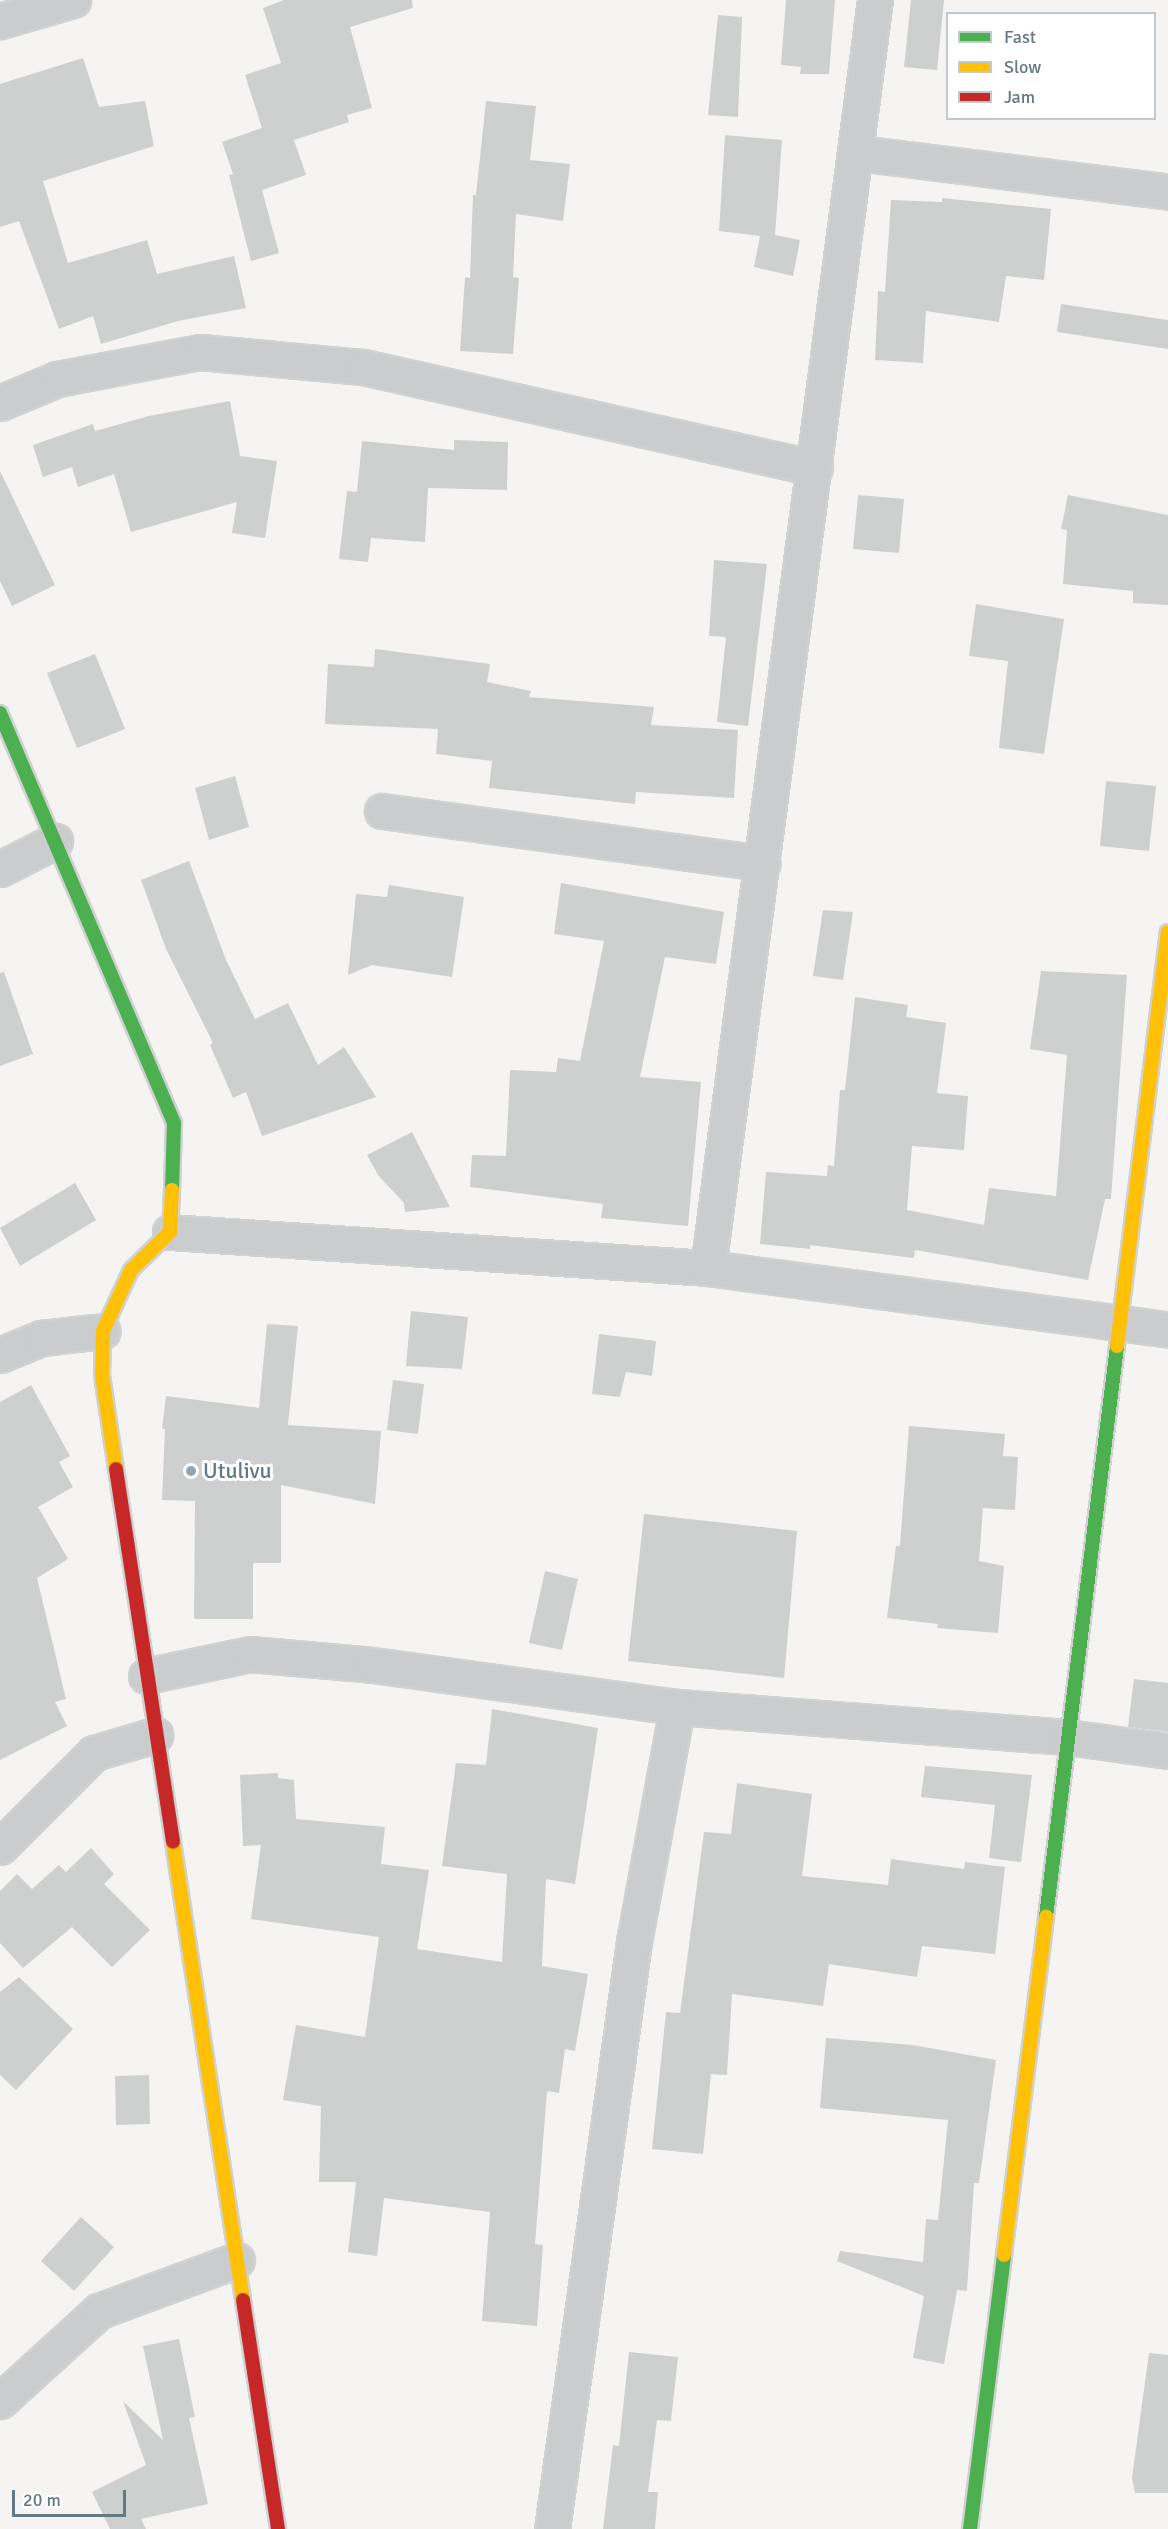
<!DOCTYPE html>
<html>
<head>
<meta charset="utf-8">
<style>
	body { margin:0 }
	#map { position:relative; width:1168px; height:2529px; overflow:hidden; background:#f5f4f3; font-family:Signika,sans-serif }
	div>[style] { position:absolute }
	.building>* { inset:0; background:#cecfcf }
	.roads { filter:drop-shadow(2px 0 #d0d2d2) drop-shadow(-2px 0 #d0d2d2) drop-shadow(0 2px #d0d2d2) drop-shadow(0 -2px #d0d2d2) }
	.street>* { height:33px; margin:-16.5px; padding:0 16.5px; transform-origin:16.5px; border-radius:16.5px; background:#cacccd }
	.fast>* { height:14px; margin:-7px; padding:0 7px; transform-origin:7px; border-radius:7px; background:#4caf50 }
	.slow>* { height:14px; margin:-7px; padding:0 7px; transform-origin:7px; border-radius:7px; background:#ffc107 }
	.jam>* { height:14px; margin:-7px; padding:0 7px; transform-origin:7px; border-radius:7px; background:#c62828 }
	.dots>* { width:16px; height:16px; translate:-50% -50%; box-sizing:border-box; border:3px solid #fff; border-radius:50% }
	span { translate:-50% -50%; white-space:nowrap; text-align:center; line-height:1.15; -webkit-text-stroke:6px #fff; paint-order:stroke }
	.poi-label { font-size:22px; color:#637985 }
	.left { translate:0 -50%; text-align:left }
	.legend { position:absolute; left:946px; top:12px; width:210px; height:108px; box-sizing:border-box; background:#fff; border:2px solid #c1c9ce; margin:0; padding:8px 10px; list-style:none; font-size:18px; color:#637985 }
	.legend li { display:flex; align-items:center; gap:12px; height:30px }
	.legend b { width:30px; border:2px solid #c1c9ce }
	.scale { position:absolute; left:12px; top:2490px; width:114px; height:27px; box-sizing:border-box; border:3px solid #637985; border-top:0; padding-left:8px; font-size:18px; line-height:21px; white-space:nowrap; color:#637985; -webkit-text-stroke:4px #fff; paint-order:stroke }
</style>
</head>
<body>
<div id="map">
	<div class="building">
		<div style="clip-path:polygon(284px 0,412px 0,413px 8px,350px 27px,372px 108px,347px 115px,349px 122px,294px 140px,306px 175px,262px 190px,279px 253px,251px 261px,229px 175px,233px 174px,222px 142px,262px 128px,245px 75px,281px 63px,263px 8px)"></div>
		<div style="clip-path:polygon(786px 0,835px 0,829px 74px,800px 74px,801px 67px,781px 65px)"></div>
		<div style="clip-path:polygon(911px 0,944px 0,937px 70px,904px 67px)"></div>
		<div style="clip-path:polygon(718px 15px,742px 17px,738px 117px,708px 115px)"></div>
		<div style="clip-path:polygon(83px 58px,99px 107px,145px 101px,154px 146px,43px 181px,68px 263px,147px 240px,157px 274px,234px 256px,246px 308px,178px 321px,101px 344px,93px 316px,59px 329px,19px 221px,0 227px,0 84px)"></div>
		<div style="clip-path:polygon(486px 101px,536px 106px,530px 160px,570px 164px,563px 221px,516px 214px,513px 277px,519px 278px,513px 354px,460px 351px,465px 277px,470px 278px,473px 195px,476px 195px)"></div>
		<div style="clip-path:polygon(725px 135px,782px 140px,775px 235px,800px 240px,793px 276px,754px 267px,760px 236px,719px 231px)"></div>
		<div style="clip-path:polygon(942px 198px,1051px 209px,1044px 280px,1006px 276px,999px 322px,926px 311px,923px 363px,875px 360px,878px 291px,885px 292px,891px 200px,942px 202px)"></div>
		<div style="clip-path:polygon(1061px 304px,1168px 320px,1168px 349px,1057px 332px)"></div>
		<div style="clip-path:polygon(230px 401px,240px 456px,277px 461px,265px 538px,232px 533px,237px 502px,131px 532px,114px 474px,78px 487px,72px 467px,43px 477px,33px 445px,93px 424px,95px 431px,149px 416px)"></div>
		<div style="clip-path:polygon(454px 440px,508px 442px,507px 490px,428px 488px,425px 542px,371px 538px,368px 562px,339px 559px,347px 491px,357px 492px,362px 441px,454px 450px)"></div>
		<div style="clip-path:polygon(0 471px,55px 585px,12px 606px,0 581px)"></div>
		<div style="clip-path:polygon(858px 495px,904px 499px,899px 553px,853px 549px)"></div>
		<div style="clip-path:polygon(1068px 495px,1168px 515px,1168px 605px,1133px 603px,1133px 591px,1063px 584px,1067px 530px,1061px 529px)"></div>
		<div style="clip-path:polygon(714px 560px,767px 564px,748px 726px,717px 722px,726px 637px,709px 636px)"></div>
		<div style="clip-path:polygon(976px 604px,1064px 619px,1044px 754px,999px 748px,1008px 661px,969px 656px)"></div>
		<div style="clip-path:polygon(375px 649px,490px 664px,487px 682px,531px 691px,529px 697px,654px 707px,651px 725px,738px 730px,734px 798px,636px 792px,635px 804px,489px 788px,492px 761px,436px 754px,438px 729px,325px 724px,328px 664px,374px 667px)"></div>
		<div style="clip-path:polygon(95px 654px,125px 729px,77px 748px,47px 673px)"></div>
		<div style="clip-path:polygon(235px 776px,249px 827px,209px 840px,195px 788px)"></div>
		<div style="clip-path:polygon(1106px 781px,1156px 786px,1149px 851px,1100px 846px)"></div>
		<div style="clip-path:polygon(189px 861px,226px 960px,255px 1019px,288px 1003px,318px 1065px,344px 1047px,376px 1097px,262px 1136px,246px 1092px,233px 1098px,210px 1045px,213px 1043px,166px 949px,141px 880px)"></div>
		<div style="clip-path:polygon(561px 883px,724px 912px,716px 964px,665px 957px,640px 1077px,701px 1082px,688px 1226px,601px 1218px,603px 1204px,470px 1187px,472px 1155px,506px 1156px,510px 1070px,556px 1072px,558px 1058px,580px 1061px,604px 941px,554px 934px)"></div>
		<div style="clip-path:polygon(389px 885px,464px 897px,452px 977px,372px 965px,348px 975px,356px 894px,387px 897px)"></div>
		<div style="clip-path:polygon(823px 910px,853px 912px,843px 980px,813px 976px)"></div>
		<div style="clip-path:polygon(1041px 971px,1127px 975px,1111px 1199px,1105px 1199px,1088px 1280px,915px 1250px,914px 1258px,810px 1245px,810px 1249px,760px 1244px,766px 1172px,827px 1176px,828px 1165px,834px 1166px,840px 1090px,845px 1090px,855px 997px,908px 1005px,906px 1017px,946px 1023px,937px 1093px,968px 1096px,964px 1150px,912px 1146px,907px 1210px,984px 1225px,989px 1188px,1056px 1196px,1067px 1055px,1030px 1049px)"></div>
		<div style="clip-path:polygon(4px 972px,33px 1054px,0 1066px,0 973px)"></div>
		<div style="clip-path:polygon(412px 1132px,450px 1207px,405px 1212px,404px 1203px,378px 1175px,367px 1155px)"></div>
		<div style="clip-path:polygon(75px 1183px,96px 1220px,20px 1266px,0 1228px)"></div>
		<div style="clip-path:polygon(411px 1311px,468px 1317px,462px 1369px,406px 1366px)"></div>
		<div style="clip-path:polygon(267px 1324px,298px 1326px,288px 1425px,381px 1431px,375px 1504px,281px 1485px,281px 1563px,253px 1563px,253px 1619px,194px 1619px,195px 1501px,162px 1500px,165px 1429px,162px 1429px,166px 1396px,259px 1408px)"></div>
		<div style="clip-path:polygon(599px 1334px,656px 1341px,652px 1376px,626px 1372px,620px 1397px,592px 1394px)"></div>
		<div style="clip-path:polygon(393px 1380px,424px 1384px,418px 1434px,387px 1430px)"></div>
		<div style="clip-path:polygon(31px 1385px,70px 1456px,59px 1462px,73px 1487px,38px 1507px,68px 1559px,37px 1578px,66px 1699px,55px 1702px,67px 1726px,0 1760px,0 1402px)"></div>
		<div style="clip-path:polygon(909px 1426px,1005px 1434px,1003px 1456px,1018px 1457px,1015px 1510px,983px 1508px,979px 1561px,1004px 1566px,998px 1633px,937px 1628px,938px 1624px,887px 1618px,896px 1546px,900px 1546px)"></div>
		<div style="clip-path:polygon(644px 1514px,797px 1531px,784px 1678px,628px 1661px)"></div>
		<div style="clip-path:polygon(545px 1571px,578px 1579px,562px 1650px,529px 1643px)"></div>
		<div style="clip-path:polygon(1134px 1679px,1168px 1683px,1168px 1732px,1128px 1727px)"></div>
		<div style="clip-path:polygon(492px 1709px,598px 1728px,575px 1884px,546px 1879px,542px 1966px,588px 1974px,575px 2051px,565px 2049px,559px 2093px,547px 2091px,535px 2244px,543px 2245px,537px 2326px,482px 2321px,490px 2212px,384px 2198px,377px 2256px,348px 2252px,356px 2182px,319px 2182px,321px 2106px,283px 2100px,296px 2025px,365px 2037px,379px 1937px,251px 1919px,261px 1845px,243px 1846px,240px 1775px,278px 1773px,278px 1778px,294px 1780px,296px 1819px,385px 1827px,381px 1864px,429px 1870px,417px 1949px,502px 1962px,507px 1874px,442px 1866px,456px 1763px,486px 1765px)"></div>
		<div style="clip-path:polygon(925px 1766px,1032px 1775px,1021px 1862px,989px 1858px,995px 1805px,921px 1797px)"></div>
		<div style="clip-path:polygon(737px 1783px,812px 1794px,802px 1876px,888px 1885px,891px 1859px,964px 1869px,965px 1862px,1005px 1867px,995px 1954px,922px 1946px,917px 1977px,829px 1964px,823px 2006px,732px 1994px,727px 2075px,711px 2074px,703px 2154px,652px 2149px,666px 2012px,680px 2013px,704px 1832px,731px 1834px)"></div>
		<div style="clip-path:polygon(91px 1848px,114px 1874px,104px 1884px,150px 1930px,112px 1967px,72px 1927px,23px 1968px,0 1943px,0 1891px,17px 1874px,32px 1889px,59px 1865px,66px 1872px)"></div>
		<div style="clip-path:polygon(19px 1977px,73px 2029px,16px 2090px,0 2075px,0 1992px)"></div>
		<div style="clip-path:polygon(826px 2038px,913px 2045px,996px 2060px,979px 2183px,974px 2183px,967px 2291px,957px 2290px,944px 2364px,913px 2358px,924px 2296px,837px 2261px,840px 2251px,923px 2262px,926px 2219px,938px 2220px,948px 2120px,820px 2108px)"></div>
		<div style="clip-path:polygon(149px 2075px,150px 2124px,116px 2125px,115px 2076px)"></div>
		<div style="clip-path:polygon(81px 2217px,114px 2247px,74px 2291px,41px 2261px)"></div>
		<div style="clip-path:polygon(179px 2339px,195px 2417px,189px 2418px,208px 2504px,141px 2519px,146px 2529px,110px 2529px,92px 2492px,146px 2465px,123px 2401px,163px 2440px,143px 2346px)"></div>
		<div style="clip-path:polygon(629px 2352px,678px 2357px,671px 2421px,657px 2420px,648px 2492px,658px 2492px,655px 2529px,603px 2529px,613px 2445px,619px 2446px)"></div>
		<div style="clip-path:polygon(1149px 2353px,1168px 2355px,1168px 2493px,1135px 2493px,1132px 2478px)"></div>
	</div>
	<div class="roads">
		<div class="street">
			<div style="left:0;top:21px;width:76px;rotate:-16deg"></div>
			<div style="left:857px;top:153px;width:313px;rotate:7.1deg"></div>
			<div style="left:0;top:403px;width:62px;rotate:-22.8deg"></div>
			<div style="left:57px;top:379px;width:146px;rotate:-10.7deg"></div>
			<div style="left:200px;top:352px;width:164px;rotate:5.3deg"></div>
			<div style="left:363px;top:367px;width:463px;rotate:12.6deg"></div>
			<div style="left:382px;top:811px;width:384px;rotate:7.8deg"></div>
			<div style="left:0;top:869px;width:62px;rotate:-27deg"></div>
			<div style="left:170px;top:1232px;width:539px;rotate:3.83deg"></div>
			<div style="left:708px;top:1268px;width:464px;rotate:7.6deg"></div>
			<div style="left:708px;top:1268px;width:1279px;rotate:-82.5deg"></div>
			<div style="left:0;top:1355px;width:44px;rotate:-22.5deg"></div>
			<div style="left:41px;top:1338px;width:62px;rotate:-6.4deg"></div>
			<div style="left:146px;top:1676px;width:106px;rotate:-11.9deg"></div>
			<div style="left:250px;top:1654px;width:123px;rotate:5.1deg"></div>
			<div style="left:373px;top:1665px;width:307px;rotate:7.9deg"></div>
			<div style="left:677px;top:1707px;width:391px;rotate:4.4deg"></div>
			<div style="left:1067px;top:1737px;width:102px;rotate:7.9deg"></div>
			<div style="left:0;top:1847px;width:133px;rotate:-45deg"></div>
			<div style="left:94px;top:1753px;width:64px;rotate:-16.4deg"></div>
			<div style="left:0;top:2401px;width:134px;rotate:-42.3deg"></div>
			<div style="left:99px;top:2311px;width:147px;rotate:-20.3deg"></div>
			<div style="left:552px;top:2529px;width:593px;rotate:-82.05deg"></div>
			<div style="left:634px;top:1942px;width:239px;rotate:-79.6deg"></div>
		</div>
		<div class="fast">
			<div style="left:0;top:713px;width:445px;rotate:67deg"></div>
			<div style="left:174px;top:1123px;width:67px;rotate:91.7deg"></div>
			<div style="left:1046px;top:1917px;width:575px;rotate:-82.91deg"></div>
			<div style="left:970px;top:2529px;width:276px;rotate:-82.9deg"></div>
		</div>
		<div class="slow">
			<div style="left:1117px;top:1346px;width:417px;rotate:-83deg"></div>
			<div style="left:116px;top:1469px;width:95px;rotate:-98.5deg"></div>
			<div style="left:102px;top:1375px;width:44px;rotate:-88.7deg"></div>
			<div style="left:103px;top:1331px;width:67px;rotate:-65.3deg"></div>
			<div style="left:131px;top:1270px;width:54px;rotate:-44.3deg"></div>
			<div style="left:170px;top:1232px;width:42px;rotate:-87.3deg"></div>
			<div style="left:173px;top:1842px;width:463px;rotate:81.3deg"></div>
			<div style="left:1004px;top:2255px;width:341px;rotate:-82.9deg"></div>
		</div>
		<div class="jam">
			<div style="left:116px;top:1469px;width:377px;rotate:81.3deg"></div>
			<div style="left:243px;top:2300px;width:232px;rotate:81.3deg"></div>
		</div>
	</div>
	<div class="dots">
		<div style="left:191px;top:1471px;background:#96a4ac"></div>
	</div>
	<div class="poi-label">
		<span class="left" style="left:203px;top:1471px">Utulivu</span>
	</div>
	<ul class="legend">
	<li><b style="height:8px;background:#4caf50"></b>Fast</li>
	<li><b style="height:8px;background:#ffc107"></b>Slow</li>
	<li><b style="height:8px;background:#c62828"></b>Jam</li>
	</ul>
	<div class="scale">20 m</div>
</div>
</body>
</html>
